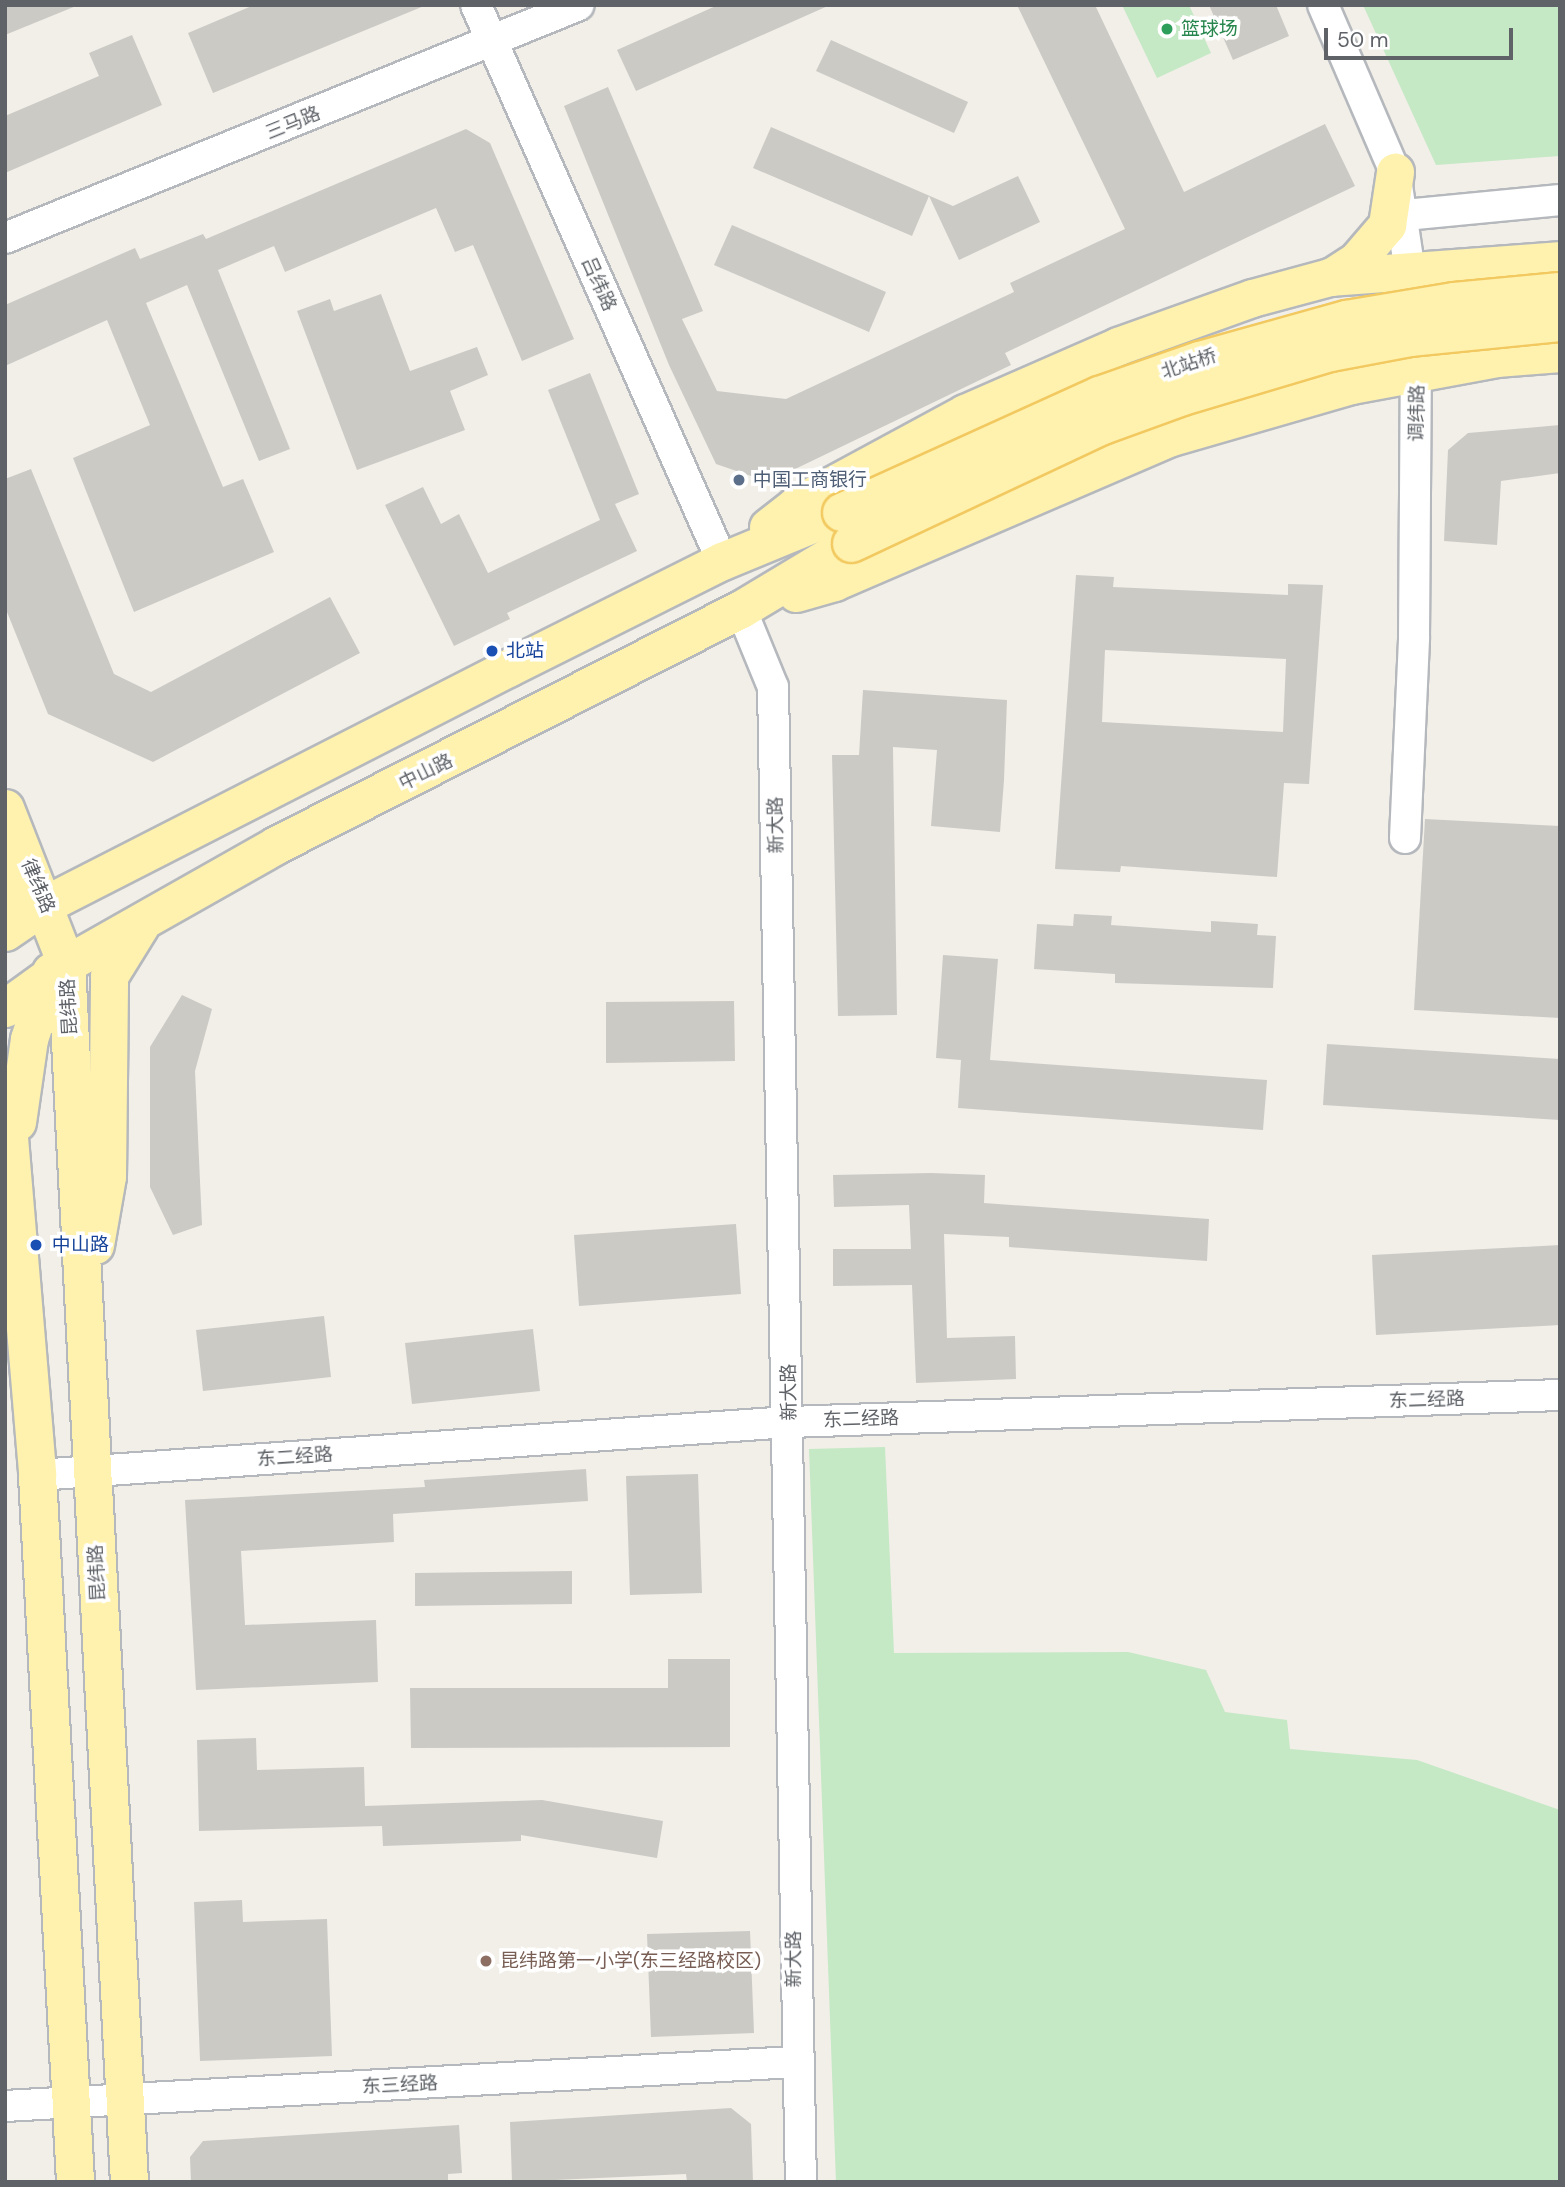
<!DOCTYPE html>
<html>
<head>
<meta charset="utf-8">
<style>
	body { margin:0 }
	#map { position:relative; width:1565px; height:2187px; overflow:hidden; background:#f1efe8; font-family:"DM Sans","Noto Sans SC",sans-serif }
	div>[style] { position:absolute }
	.green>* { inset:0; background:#c5e8c5 }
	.building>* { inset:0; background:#cccac5 }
	.roads { filter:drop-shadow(2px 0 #b5b8bc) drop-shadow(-2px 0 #b5b8bc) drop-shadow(0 2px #b5b8bc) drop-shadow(0 -2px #b5b8bc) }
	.minor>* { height:30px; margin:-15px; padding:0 15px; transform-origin:15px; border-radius:15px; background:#fff }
	.major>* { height:37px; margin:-18.5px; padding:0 18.5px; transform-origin:18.5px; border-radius:18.5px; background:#fff2af }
	.bridges { filter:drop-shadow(2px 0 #f2c960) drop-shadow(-2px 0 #f2c960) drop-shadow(0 2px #f2c960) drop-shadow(0 -2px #f2c960) }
	.major-bridge>* { height:37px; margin:-18.5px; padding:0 18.5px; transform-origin:18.5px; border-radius:18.5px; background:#fff2af }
	.dots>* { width:19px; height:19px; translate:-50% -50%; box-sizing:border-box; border:4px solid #fff; border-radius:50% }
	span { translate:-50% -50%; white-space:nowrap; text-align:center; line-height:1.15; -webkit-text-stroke:7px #fff; paint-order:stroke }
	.leisure-label { font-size:19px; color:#27864d }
	.left { translate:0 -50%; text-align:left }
	.street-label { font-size:19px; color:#5f6368 }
	.service-label { font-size:19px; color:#4e5e75 }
	.transit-label { font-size:19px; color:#164399 }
	.education-label { font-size:19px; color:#785e54 }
	.frame { position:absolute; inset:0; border:7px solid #5f6368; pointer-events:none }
	.scale { position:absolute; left:1324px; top:28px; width:189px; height:32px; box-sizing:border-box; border:4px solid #5f6368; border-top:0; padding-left:9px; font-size:21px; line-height:24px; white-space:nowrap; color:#5f6368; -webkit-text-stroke:5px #fff; paint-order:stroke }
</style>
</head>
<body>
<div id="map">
	<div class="green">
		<div style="clip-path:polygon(1122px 5px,1189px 5px,1211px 53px,1157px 78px)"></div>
		<div style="clip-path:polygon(1363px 5px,1560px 5px,1560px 156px,1436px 165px)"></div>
		<div style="clip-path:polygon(885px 1447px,894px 1653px,1128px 1652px,1206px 1670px,1225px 1712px,1287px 1720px,1290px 1749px,1417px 1760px,1560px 1810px,1560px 2182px,836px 2182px,809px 1449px)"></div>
	</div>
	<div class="building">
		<div style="clip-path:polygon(5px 5px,76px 5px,76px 6px,5px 35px)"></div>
		<div style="clip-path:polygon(254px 5px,424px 5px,424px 6px,213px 93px,188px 33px)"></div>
		<div style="clip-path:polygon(718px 5px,830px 5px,636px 91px,617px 50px)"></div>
		<div style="clip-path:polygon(1017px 5px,1095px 5px,1184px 192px,1325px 124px,1355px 186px,1005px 353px,1011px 365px,791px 471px,751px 476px,716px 464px,669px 365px,564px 106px,608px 87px,703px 311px,682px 319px,717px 391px,786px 399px,1014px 292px,1010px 283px,1125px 229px)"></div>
		<div style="clip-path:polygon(1209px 5px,1276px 5px,1289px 36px,1233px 60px)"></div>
		<div style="clip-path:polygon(132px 35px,162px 105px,5px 173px,5px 116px,99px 76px,89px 53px)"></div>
		<div style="clip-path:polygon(831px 40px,968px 102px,954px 133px,816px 71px)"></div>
		<div style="clip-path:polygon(771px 127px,953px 206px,1018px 176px,1040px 222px,959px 260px,929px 196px,912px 236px,753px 168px)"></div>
		<div style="clip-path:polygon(466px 129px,490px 143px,574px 339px,522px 361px,473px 245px,455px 252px,436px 208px,285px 272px,274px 246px,218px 270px,290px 449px,259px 461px,187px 285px,146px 303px,223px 487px,243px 479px,274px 552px,134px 612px,73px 458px,150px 425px,107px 320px,5px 366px,5px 305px,135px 248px,140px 259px,203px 234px,206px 239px)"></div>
		<div style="clip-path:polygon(732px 225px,886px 292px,869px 332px,714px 265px)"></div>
		<div style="clip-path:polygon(381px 294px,410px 371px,477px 347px,488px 375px,450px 391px,465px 430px,357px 470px,297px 311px,330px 299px,334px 311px)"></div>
		<div style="clip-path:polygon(590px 373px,639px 494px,615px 504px,637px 551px,507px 613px,510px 619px,454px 646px,385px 505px,423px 487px,441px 524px,459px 514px,488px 573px,600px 520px,548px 390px)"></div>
		<div style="clip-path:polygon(1560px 425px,1560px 473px,1501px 481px,1497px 545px,1444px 541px,1448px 450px,1468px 433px)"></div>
		<div style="clip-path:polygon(31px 469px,114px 674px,151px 692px,330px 597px,360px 653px,153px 762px,48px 714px,5px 607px,5px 479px)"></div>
		<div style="clip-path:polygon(evenodd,1076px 575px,1114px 577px,1113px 587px,1288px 595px,1288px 584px,1323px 585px,1309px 784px,1284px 783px,1277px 877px,1121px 866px,1120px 872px,1055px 869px,1076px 575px,1105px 650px,1286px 659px,1283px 732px,1102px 722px,1105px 650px)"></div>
		<div style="clip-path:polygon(863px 690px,1007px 700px,1004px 780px,1000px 832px,931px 826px,937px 750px,893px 747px,897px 1015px,838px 1016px,832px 755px,859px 755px)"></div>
		<div style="clip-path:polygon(1425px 819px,1560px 826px,1560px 1018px,1414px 1010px)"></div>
		<div style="clip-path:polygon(1074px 914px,1112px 916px,1111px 925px,1211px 932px,1211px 921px,1258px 924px,1257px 935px,1276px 936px,1273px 988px,1115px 983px,1115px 974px,1034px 969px,1037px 924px,1073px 926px)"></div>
		<div style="clip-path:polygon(943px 955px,998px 959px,990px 1060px,1267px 1080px,1263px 1130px,958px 1108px,961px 1060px,936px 1058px)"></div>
		<div style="clip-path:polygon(182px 995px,212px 1009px,195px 1071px,202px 1225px,173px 1235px,150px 1187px,150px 1047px)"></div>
		<div style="clip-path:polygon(734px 1001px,735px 1061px,606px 1063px,606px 1002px)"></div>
		<div style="clip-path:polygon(1327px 1044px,1560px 1059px,1560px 1120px,1323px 1105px)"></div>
		<div style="clip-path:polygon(931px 1173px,985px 1175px,984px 1203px,1209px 1219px,1207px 1261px,1009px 1247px,1009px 1237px,944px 1234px,947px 1338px,1015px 1336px,1016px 1379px,916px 1383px,912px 1285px,833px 1286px,833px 1249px,911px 1249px,909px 1205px,834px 1207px,833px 1175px)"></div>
		<div style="clip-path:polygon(736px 1224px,741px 1294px,579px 1306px,574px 1235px)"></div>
		<div style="clip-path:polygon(1560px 1245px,1560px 1325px,1376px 1335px,1372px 1255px)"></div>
		<div style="clip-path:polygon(324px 1316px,331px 1377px,203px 1391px,196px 1330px)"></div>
		<div style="clip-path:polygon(533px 1329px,540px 1391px,412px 1404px,405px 1343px)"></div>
		<div style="clip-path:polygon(586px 1469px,588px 1501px,393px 1514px,394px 1542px,241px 1551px,245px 1625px,376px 1620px,378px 1682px,196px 1690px,185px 1500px,425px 1487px,424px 1480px)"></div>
		<div style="clip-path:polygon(698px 1474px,702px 1593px,630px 1595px,626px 1476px)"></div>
		<div style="clip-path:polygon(572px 1571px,572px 1604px,415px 1606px,415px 1573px)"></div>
		<div style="clip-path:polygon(668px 1659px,730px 1659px,730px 1747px,411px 1748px,410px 1688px,668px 1688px)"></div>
		<div style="clip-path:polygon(256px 1738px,257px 1770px,364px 1767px,365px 1806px,542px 1800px,663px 1821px,657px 1858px,521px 1835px,521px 1841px,383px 1846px,382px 1826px,199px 1831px,197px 1740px)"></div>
		<div style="clip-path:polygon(242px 1900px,243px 1922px,327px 1919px,332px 2056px,200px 2061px,194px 1902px)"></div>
		<div style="clip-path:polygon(750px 1931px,754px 2033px,651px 2037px,647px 1934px)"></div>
		<div style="clip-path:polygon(731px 2108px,751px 2124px,753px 2182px,687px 2182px,686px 2174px,512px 2182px,510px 2122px)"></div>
		<div style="clip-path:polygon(459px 2125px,462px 2173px,448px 2174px,448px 2182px,191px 2182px,190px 2157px,203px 2141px)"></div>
	</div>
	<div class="roads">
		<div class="minor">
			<div style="left:476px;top:5px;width:608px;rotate:66.13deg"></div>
			<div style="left:1323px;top:5px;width:182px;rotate:66.7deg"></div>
			<div style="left:1395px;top:172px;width:122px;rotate:81.5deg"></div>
			<div style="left:1405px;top:215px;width:156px;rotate:-5.5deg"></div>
			<div style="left:5px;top:238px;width:619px;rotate:-22.09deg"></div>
			<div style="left:741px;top:609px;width:84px;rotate:67.7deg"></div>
			<div style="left:773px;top:687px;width:1495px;rotate:88.93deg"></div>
			<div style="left:1405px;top:838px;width:201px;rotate:-87.4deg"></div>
			<div style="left:1414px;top:637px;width:284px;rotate:-89.6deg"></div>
			<div style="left:37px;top:1475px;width:755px;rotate:-4.03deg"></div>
			<div style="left:790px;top:1422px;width:770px;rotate:-2.01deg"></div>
			<div style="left:5px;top:2106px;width:791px;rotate:-3.19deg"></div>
		</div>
		<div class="major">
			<div style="left:1331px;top:277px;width:30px;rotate:-33deg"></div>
			<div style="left:1356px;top:261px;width:48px;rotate:-49.3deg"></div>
			<div style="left:1387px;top:225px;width:54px;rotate:-81.4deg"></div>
			<div style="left:768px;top:527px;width:37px;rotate:-38deg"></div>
			<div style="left:797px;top:504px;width:191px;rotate:-28.4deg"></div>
			<div style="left:965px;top:413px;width:167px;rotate:-23.6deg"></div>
			<div style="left:1118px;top:346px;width:142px;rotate:-19.7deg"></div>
			<div style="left:1252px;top:298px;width:81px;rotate:-15.1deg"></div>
			<div style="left:1330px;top:277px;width:231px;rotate:-4.2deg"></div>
			<div style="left:796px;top:593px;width:40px;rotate:-16deg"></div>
			<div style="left:834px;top:582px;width:367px;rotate:-23.3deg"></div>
			<div style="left:1171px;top:437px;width:187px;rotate:-16.1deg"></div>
			<div style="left:1351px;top:385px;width:147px;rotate:-10.5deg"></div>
			<div style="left:1496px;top:358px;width:64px;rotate:-4.5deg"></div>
			<div style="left:5px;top:808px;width:168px;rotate:68.6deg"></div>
			<div style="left:66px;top:964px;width:1220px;rotate:87.04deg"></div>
			<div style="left:5px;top:913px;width:41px;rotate:-81.7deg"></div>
			<div style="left:11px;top:872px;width:38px;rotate:-95deg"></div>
			<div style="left:5px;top:932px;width:50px;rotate:-34.3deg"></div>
			<div style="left:46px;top:904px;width:519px;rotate:-27.06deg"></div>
			<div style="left:508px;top:668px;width:239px;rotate:-26.6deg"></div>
			<div style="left:722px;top:561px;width:129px;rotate:-22.4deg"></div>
			<div style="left:5px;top:1008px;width:75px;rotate:-35.8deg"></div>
			<div style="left:66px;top:964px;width:241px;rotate:-29.5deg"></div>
			<div style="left:276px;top:845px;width:521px;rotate:-26.91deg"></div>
			<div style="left:741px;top:609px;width:128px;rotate:-31deg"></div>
			<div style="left:5px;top:1090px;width:386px;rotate:85.2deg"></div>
			<div style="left:37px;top:1475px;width:708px;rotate:86.92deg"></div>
			<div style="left:17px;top:1122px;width:84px;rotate:-81.8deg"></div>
			<div style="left:29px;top:1039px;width:71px;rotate:-72.1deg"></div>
			<div style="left:95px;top:1245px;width:70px;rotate:-80.1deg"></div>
			<div style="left:107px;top:1176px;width:200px;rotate:-89.4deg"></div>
			<div style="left:109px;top:976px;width:59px;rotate:-58.2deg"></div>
		</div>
	</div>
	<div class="bridges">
		<div class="major-bridge">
			<div style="left:841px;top:512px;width:283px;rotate:-24.4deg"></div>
			<div style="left:1099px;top:395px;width:106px;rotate:-19.3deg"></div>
			<div style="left:1199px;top:360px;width:153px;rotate:-15.6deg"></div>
			<div style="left:1346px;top:319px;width:109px;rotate:-9.5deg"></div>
			<div style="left:1454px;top:301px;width:106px;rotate:-5.4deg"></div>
			<div style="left:851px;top:543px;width:277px;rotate:-25.2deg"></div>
			<div style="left:1102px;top:425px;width:85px;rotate:-19.9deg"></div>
			<div style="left:1182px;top:396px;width:154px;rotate:-16.6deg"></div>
			<div style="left:1330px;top:352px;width:81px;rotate:-10.6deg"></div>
			<div style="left:1410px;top:337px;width:151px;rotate:-5.7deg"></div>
		</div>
	</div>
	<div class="dots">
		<div style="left:1167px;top:29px;background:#2e9e5b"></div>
		<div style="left:739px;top:480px;background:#5c6f8a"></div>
		<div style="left:492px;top:651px;background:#1a4fb4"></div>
		<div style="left:36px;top:1245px;background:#1a4fb4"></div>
		<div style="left:486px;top:1961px;background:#8d6e63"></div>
	</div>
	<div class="leisure-label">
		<span class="left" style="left:1181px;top:29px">篮球场</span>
	</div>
	<div class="street-label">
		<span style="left:293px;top:123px;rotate:-22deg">三马路</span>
		<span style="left:599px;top:284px;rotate:66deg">吕纬路</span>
		<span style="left:1189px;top:364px;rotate:-18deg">北站桥</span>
		<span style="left:1417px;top:413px;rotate:-89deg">调纬路</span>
		<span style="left:426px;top:772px;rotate:-26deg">中山路</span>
		<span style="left:776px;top:825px;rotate:-91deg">新大路</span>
		<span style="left:38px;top:886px;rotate:67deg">律纬路</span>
		<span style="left:69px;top:1007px;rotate:-93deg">昆纬路</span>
		<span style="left:789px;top:1392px;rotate:-91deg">新大路</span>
		<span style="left:1427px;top:1400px;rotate:-2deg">东二经路</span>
		<span style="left:861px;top:1419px;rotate:-2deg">东二经路</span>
		<span style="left:295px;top:1457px;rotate:-4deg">东二经路</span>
		<span style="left:97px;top:1573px;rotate:-93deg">昆纬路</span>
		<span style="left:794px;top:1959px;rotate:-90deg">新大路</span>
		<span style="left:400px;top:2085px;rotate:-3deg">东三经路</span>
	</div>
	<div class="service-label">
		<span class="left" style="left:753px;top:480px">中国工商银行</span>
	</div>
	<div class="transit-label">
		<span class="left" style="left:506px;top:651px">北站</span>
		<span class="left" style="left:52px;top:1245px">中山路</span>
	</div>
	<div class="education-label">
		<span class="left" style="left:500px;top:1961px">昆纬路第一小学(东三经路校区)</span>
	</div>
	<div class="frame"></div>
	<div class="scale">50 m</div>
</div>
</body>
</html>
